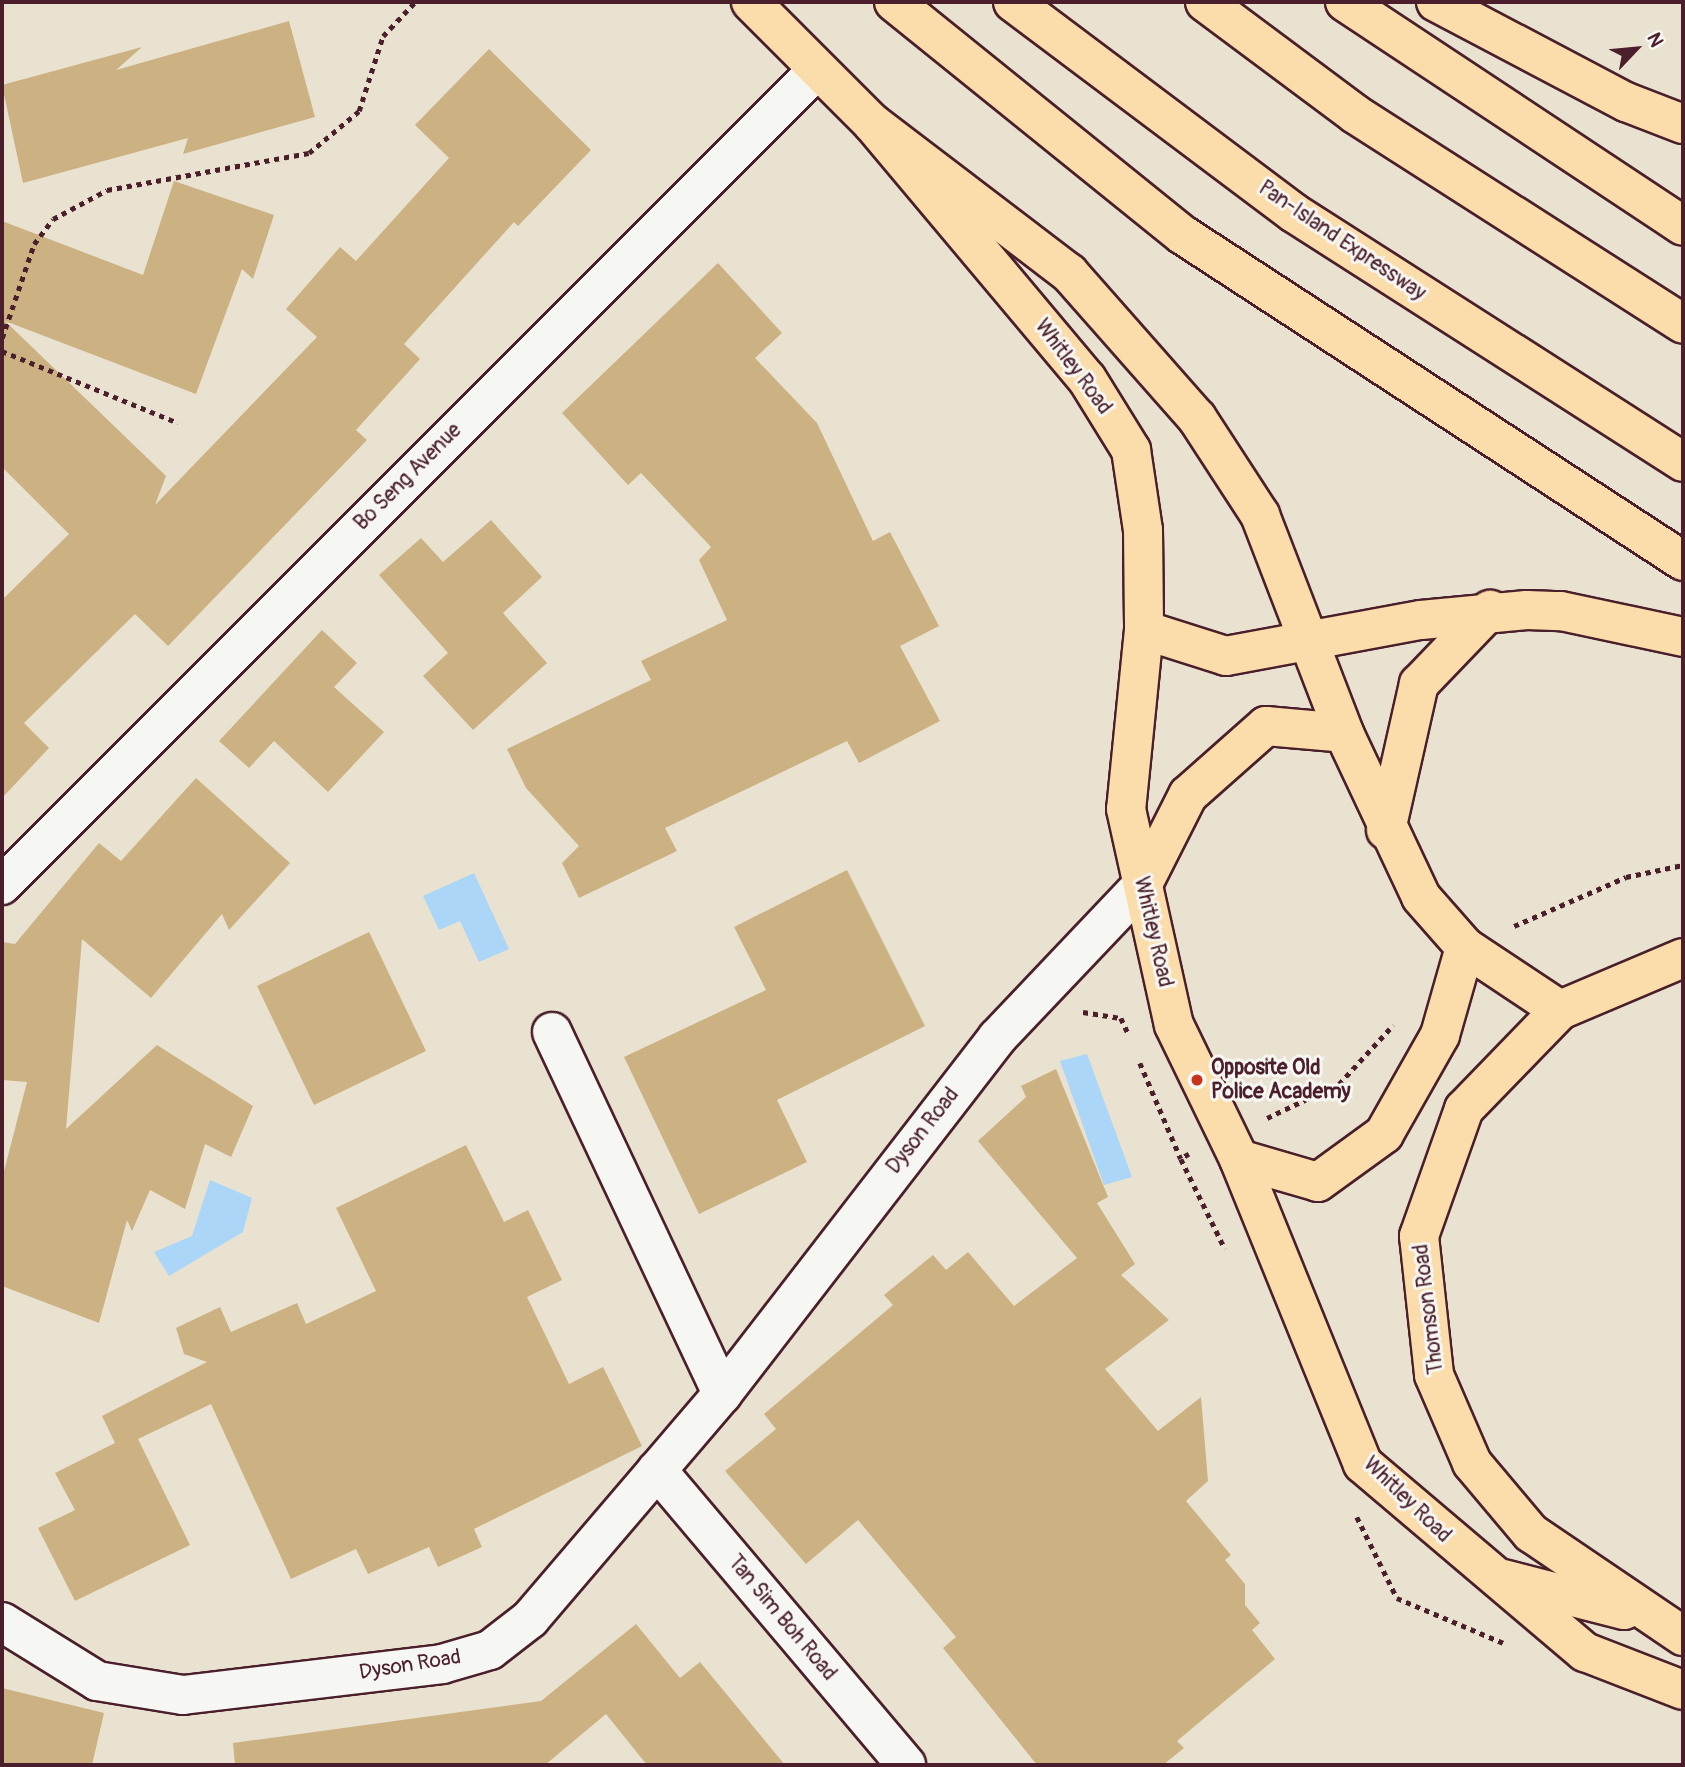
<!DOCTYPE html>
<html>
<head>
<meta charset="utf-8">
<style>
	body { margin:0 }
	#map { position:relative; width:1685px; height:1767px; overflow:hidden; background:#e9e2d0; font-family:Pangolin,sans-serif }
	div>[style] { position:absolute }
	.water>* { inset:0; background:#abd6f7 }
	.building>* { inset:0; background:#ccb282 }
	.path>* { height:4.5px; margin-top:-2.25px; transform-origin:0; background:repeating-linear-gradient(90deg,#4a1f2b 0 5px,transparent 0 10px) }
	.roads { filter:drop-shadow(2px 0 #4a1f2b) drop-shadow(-2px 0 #4a1f2b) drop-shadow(0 2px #4a1f2b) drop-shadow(0 -2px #4a1f2b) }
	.minor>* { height:38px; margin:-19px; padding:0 19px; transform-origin:19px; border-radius:19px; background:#f6f6f2 }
	.major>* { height:38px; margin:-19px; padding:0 19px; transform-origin:19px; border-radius:19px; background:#fbddab }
	.highway>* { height:38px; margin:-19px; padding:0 19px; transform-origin:19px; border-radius:19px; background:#fbddab }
	.dots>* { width:19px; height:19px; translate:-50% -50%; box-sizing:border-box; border:4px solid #f6f6f2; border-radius:50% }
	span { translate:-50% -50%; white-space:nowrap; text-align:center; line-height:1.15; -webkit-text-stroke:6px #f6f6f2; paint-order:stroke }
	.street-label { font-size:21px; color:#4a1f2b }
	.poi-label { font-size:21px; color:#4a1f2b; font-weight:700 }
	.left { translate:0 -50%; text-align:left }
	.frame { position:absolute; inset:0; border:4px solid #4a1f2b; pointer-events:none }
	.north { position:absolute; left:1601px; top:14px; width:70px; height:70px; -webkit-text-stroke:5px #f6f6f2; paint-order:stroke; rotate:64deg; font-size:19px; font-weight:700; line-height:28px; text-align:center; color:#4a1f2b }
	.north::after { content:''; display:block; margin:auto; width:24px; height:32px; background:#4a1f2b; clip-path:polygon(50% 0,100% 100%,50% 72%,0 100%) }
</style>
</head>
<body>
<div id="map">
	<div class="water">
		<div style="clip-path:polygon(474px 873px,509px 949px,479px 962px,460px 921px,439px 930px,423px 896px)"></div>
		<div style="clip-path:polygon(1087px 1054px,1132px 1177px,1104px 1185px,1060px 1061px)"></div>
		<div style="clip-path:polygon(210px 1180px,252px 1198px,243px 1232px,169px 1276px,154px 1252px,192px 1236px)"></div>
	</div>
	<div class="building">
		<div style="clip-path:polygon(289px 21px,315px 117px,183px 154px,188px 138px,23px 183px,2px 85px,142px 47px,116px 70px)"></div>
		<div style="clip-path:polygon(489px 49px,591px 150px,518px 226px,514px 222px,404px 344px,420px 359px,356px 430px,367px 440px,168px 646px,135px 614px,24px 723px,49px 748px,2px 798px,2px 600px,69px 534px,2px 467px,2px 221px,143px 275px,174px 181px,274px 215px,253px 279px,242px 269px,196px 394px,5px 321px,166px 476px,155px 505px,317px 337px,286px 309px,340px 247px,356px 261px,449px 158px,415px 125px)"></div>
		<div style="clip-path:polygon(718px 263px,782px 333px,755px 358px,817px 423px,873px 541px,890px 532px,939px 626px,900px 646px,940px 721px,859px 763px,847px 741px,665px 828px,677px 851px,579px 898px,562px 863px,579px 846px,526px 788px,507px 749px,651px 680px,641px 661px,727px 620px,699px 560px,711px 547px,641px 473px,628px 485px,562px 413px)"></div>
		<div style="clip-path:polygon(491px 520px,542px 577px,503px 613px,547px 663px,473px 730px,423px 676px,448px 653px,379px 575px,421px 538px,443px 562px)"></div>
		<div style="clip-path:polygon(322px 630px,357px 663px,334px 687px,384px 732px,328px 792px,274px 741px,249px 768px,219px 741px)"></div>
		<div style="clip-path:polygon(196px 778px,290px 863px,229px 930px,222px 914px,151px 998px,82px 939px,66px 1129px,157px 1045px,253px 1106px,231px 1157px,205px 1144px,185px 1209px,150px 1190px,132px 1231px,127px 1220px,99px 1323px,2px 1286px,2px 1179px,27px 1082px,2px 1080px,2px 942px,15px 944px,99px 843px,121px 861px)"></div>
		<div style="clip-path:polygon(847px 870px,925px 1026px,777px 1100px,807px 1162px,699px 1214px,624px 1057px,766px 990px,734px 927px)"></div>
		<div style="clip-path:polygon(369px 932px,426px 1051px,314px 1105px,257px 986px)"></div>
		<div style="clip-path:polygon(1056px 1069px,1108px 1197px,1097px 1203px,1135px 1264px,1121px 1275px,1169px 1320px,1105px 1369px,1158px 1431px,1201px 1397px,1208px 1481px,1186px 1501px,1231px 1555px,1225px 1560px,1245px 1584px,1245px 1605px,1260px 1623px,1252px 1630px,1275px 1659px,1177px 1741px,1184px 1748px,1163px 1765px,1037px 1765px,943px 1648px,956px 1637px,858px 1520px,806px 1564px,725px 1471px,776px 1429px,764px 1414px,893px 1305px,884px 1295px,933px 1255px,946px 1270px,968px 1252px,1014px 1306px,1077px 1258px,978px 1141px,1026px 1097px,1021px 1086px)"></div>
		<div style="clip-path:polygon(466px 1145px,504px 1222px,528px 1210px,562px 1280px,527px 1297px,569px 1384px,603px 1367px,642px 1446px,474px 1529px,482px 1547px,438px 1567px,429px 1547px,368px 1574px,356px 1549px,291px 1579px,211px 1404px,138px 1439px,190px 1545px,75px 1601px,38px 1528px,75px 1510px,55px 1473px,115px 1443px,102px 1416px,207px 1362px,184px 1354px,176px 1328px,220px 1307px,231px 1332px,297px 1303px,306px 1324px,376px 1291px,336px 1208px)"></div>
		<div style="clip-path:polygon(636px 1624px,680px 1678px,700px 1662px,785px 1765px,647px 1765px,606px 1714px,545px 1765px,235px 1765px,233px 1743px,541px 1701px)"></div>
		<div style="clip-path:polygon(2px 1688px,104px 1713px,92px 1765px,2px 1765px)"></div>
	</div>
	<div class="path">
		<div style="left:2px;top:338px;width:99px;rotate:-71.2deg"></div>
		<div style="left:34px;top:244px;width:31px;rotate:-53deg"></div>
		<div style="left:53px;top:219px;width:61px;rotate:-28.2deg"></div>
		<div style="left:107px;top:190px;width:205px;rotate:-10.4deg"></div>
		<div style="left:309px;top:153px;width:65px;rotate:-40deg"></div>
		<div style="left:359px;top:111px;width:79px;rotate:-72.3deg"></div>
		<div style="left:383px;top:36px;width:47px;rotate:-46.7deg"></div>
		<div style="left:2px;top:351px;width:190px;rotate:22.2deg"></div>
		<div style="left:1514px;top:926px;width:122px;rotate:-23.6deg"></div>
		<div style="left:1626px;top:877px;width:58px;rotate:-11.9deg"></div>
		<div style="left:1083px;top:1012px;width:38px;rotate:9deg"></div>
		<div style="left:1121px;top:1018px;width:19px;rotate:65deg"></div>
		<div style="left:1140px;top:1063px;width:104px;rotate:66.9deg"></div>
		<div style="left:1267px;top:1118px;width:80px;rotate:-25.3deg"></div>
		<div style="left:1339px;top:1084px;width:80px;rotate:-47.5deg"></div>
		<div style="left:1189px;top:1154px;width:9px;rotate:148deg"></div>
		<div style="left:1181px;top:1159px;width:100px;rotate:63.9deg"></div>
		<div style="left:1357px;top:1517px;width:90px;rotate:63.7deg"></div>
		<div style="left:1397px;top:1598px;width:118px;rotate:22.9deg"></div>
	</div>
	<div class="roads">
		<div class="minor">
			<div style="left:2px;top:885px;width:1151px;rotate:-45deg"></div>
			<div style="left:552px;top:1032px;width:400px;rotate:64.8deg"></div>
			<div style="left:657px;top:1470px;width:386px;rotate:49.8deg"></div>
			<div style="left:2px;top:1622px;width:112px;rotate:31.8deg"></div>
			<div style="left:97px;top:1681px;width:87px;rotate:9.2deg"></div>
			<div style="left:183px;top:1695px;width:261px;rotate:-6.8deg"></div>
			<div style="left:442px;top:1664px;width:50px;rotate:-16.3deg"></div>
			<div style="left:490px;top:1650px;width:51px;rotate:-37.8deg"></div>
			<div style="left:530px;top:1619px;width:296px;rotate:-49.5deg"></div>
			<div style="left:722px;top:1394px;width:450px;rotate:-52.3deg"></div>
			<div style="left:997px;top:1038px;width:212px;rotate:-46.5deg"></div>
		</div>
		<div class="major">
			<div style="left:751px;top:2px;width:171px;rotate:45deg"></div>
			<div style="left:872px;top:123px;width:248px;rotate:37.3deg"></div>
			<div style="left:1069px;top:273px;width:193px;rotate:48.6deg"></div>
			<div style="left:1197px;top:418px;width:116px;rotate:57deg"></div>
			<div style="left:1260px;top:515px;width:234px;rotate:68.9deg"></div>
			<div style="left:1344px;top:733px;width:181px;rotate:64.8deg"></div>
			<div style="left:1421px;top:897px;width:67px;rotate:48.7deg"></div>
			<div style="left:1465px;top:947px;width:114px;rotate:33.6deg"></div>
			<div style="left:872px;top:123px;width:334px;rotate:50deg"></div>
			<div style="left:1087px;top:379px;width:84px;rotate:58.2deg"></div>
			<div style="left:1131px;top:450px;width:81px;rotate:81.5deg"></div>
			<div style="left:1143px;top:530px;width:100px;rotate:89.4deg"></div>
			<div style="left:1144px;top:630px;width:180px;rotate:95.7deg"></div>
			<div style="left:1126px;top:809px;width:221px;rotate:77.5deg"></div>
			<div style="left:1174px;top:1025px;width:149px;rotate:64.1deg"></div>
			<div style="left:1239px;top:1159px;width:329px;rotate:67.9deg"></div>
			<div style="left:1363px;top:1464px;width:291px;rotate:40.3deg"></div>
			<div style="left:1585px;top:1652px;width:105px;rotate:21.2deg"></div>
			<div style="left:1144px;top:630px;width:86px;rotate:17.6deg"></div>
			<div style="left:1226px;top:656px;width:198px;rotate:-10.5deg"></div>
			<div style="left:1421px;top:620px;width:106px;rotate:-5.4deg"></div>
			<div style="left:1527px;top:610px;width:34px;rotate:2deg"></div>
			<div style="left:1561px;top:611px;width:125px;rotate:12deg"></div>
			<div style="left:1386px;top:830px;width:150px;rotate:-77.3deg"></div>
			<div style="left:1419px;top:684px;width:103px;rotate:-46.2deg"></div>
			<div style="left:1143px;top:884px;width:100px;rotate:-63.2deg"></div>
			<div style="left:1188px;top:795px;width:104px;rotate:-41.5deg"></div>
			<div style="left:1266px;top:726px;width:78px;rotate:5.1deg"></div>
			<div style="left:1683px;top:958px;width:134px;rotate:157.1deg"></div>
			<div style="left:1560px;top:1010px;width:138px;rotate:134.1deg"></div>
			<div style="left:1464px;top:1109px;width:135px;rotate:109.5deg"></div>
			<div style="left:1419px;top:1236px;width:140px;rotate:83.8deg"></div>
			<div style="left:1434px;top:1375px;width:96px;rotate:66.6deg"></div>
			<div style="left:1472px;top:1463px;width:92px;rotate:49.9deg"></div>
			<div style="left:1531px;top:1533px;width:184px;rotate:34.1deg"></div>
			<div style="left:1239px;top:1159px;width:82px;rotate:16.2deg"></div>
			<div style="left:1318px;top:1182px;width:82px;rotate:-36deg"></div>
			<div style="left:1384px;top:1134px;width:114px;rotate:-60.5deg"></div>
			<div style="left:1440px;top:1035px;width:91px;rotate:-74.1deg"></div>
			<div style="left:1503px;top:1579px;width:125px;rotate:14.4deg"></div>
		</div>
		<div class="highway">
			<div style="left:894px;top:2px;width:371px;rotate:38.9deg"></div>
			<div style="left:1183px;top:235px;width:597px;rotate:33.1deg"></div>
			<div style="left:1013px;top:2px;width:351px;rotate:36.9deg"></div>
			<div style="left:1294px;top:213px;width:462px;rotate:32.6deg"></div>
			<div style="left:1205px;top:2px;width:187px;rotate:36.7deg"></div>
			<div style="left:1355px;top:114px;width:389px;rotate:32.6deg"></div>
			<div style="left:1345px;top:2px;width:405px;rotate:33.5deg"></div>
			<div style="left:1436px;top:2px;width:215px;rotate:27.8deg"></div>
			<div style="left:1626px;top:102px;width:61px;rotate:21.1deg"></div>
		</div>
	</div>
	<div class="dots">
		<div style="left:1197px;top:1080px;background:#c8321e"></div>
	</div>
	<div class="street-label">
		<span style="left:1342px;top:241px;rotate:34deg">Pan-Island Expressway</span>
		<span style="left:1073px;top:367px;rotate:53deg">Whitley Road</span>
		<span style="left:408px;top:477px;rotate:-45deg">Bo Seng Avenue</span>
		<span style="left:1153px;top:932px;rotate:77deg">Whitley Road</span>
		<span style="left:923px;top:1131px;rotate:-52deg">Dyson Road</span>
		<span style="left:1429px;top:1309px;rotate:-97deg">Thomson Road</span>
		<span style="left:1407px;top:1500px;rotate:44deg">Whitley Road</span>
		<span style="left:782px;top:1618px;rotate:50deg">Tan Sim Boh Road</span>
		<span style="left:410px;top:1665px;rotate:-9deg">Dyson Road</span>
	</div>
	<div class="poi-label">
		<span class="left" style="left:1211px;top:1080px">Opposite Old<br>Police Academy</span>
	</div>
	<div class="frame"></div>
	<div class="north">N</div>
</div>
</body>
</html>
